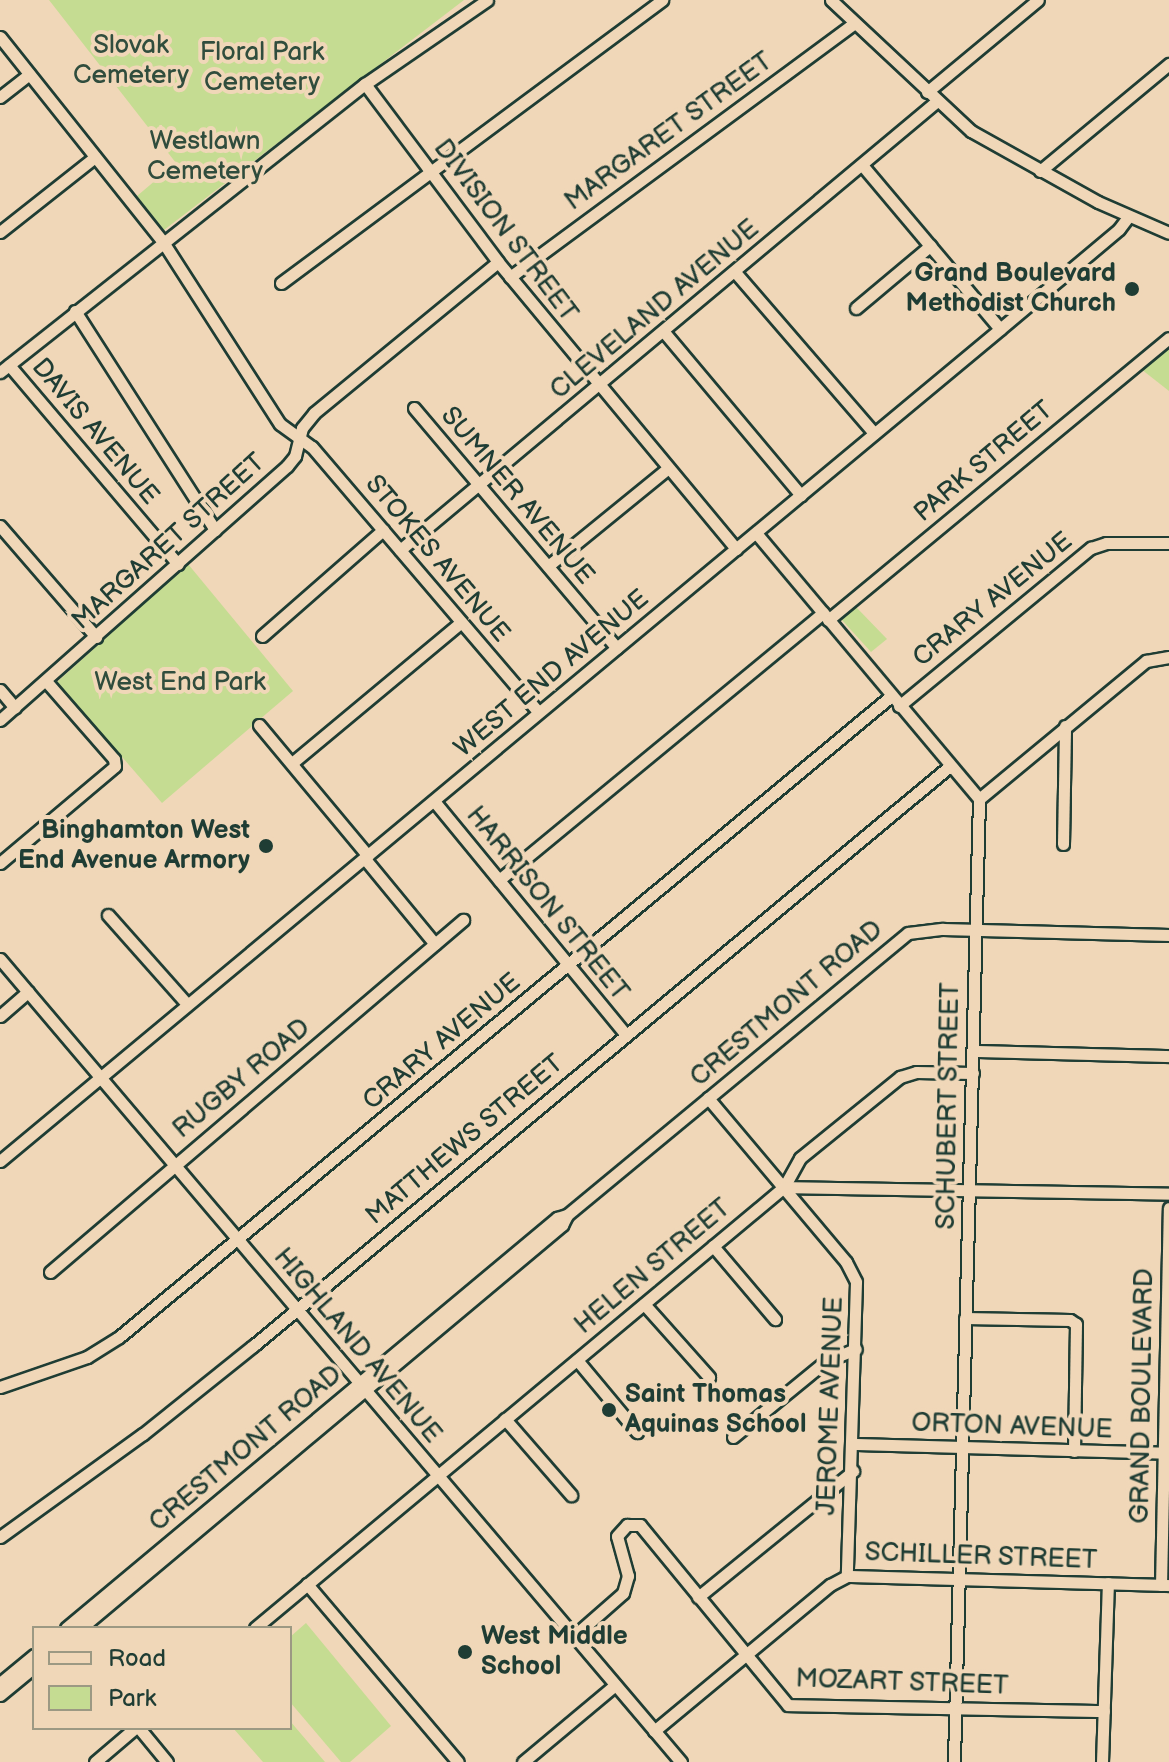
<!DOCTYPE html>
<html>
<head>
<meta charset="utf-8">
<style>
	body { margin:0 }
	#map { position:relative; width:1169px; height:1762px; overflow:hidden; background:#f0d7b8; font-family:"Balsamiq Sans",sans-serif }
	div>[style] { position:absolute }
	.green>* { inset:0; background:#c5dc92 }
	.roads { filter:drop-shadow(2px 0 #1f3d34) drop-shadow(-2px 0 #1f3d34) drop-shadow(0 2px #1f3d34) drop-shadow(0 -2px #1f3d34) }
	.minor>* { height:11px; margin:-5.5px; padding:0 5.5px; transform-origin:5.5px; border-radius:5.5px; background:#f0d7b8 }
	.dots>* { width:22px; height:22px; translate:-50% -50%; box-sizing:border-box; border:4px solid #f0d7b8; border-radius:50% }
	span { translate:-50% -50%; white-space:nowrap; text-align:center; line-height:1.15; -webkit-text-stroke:8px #f0d7b8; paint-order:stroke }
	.park-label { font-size:26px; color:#304d3d }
	.street-label { font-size:26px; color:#1f3d34 }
	.poi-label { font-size:26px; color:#1f3d34; font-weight:700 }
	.right { translate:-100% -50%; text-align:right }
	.left { translate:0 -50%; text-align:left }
	.legend { position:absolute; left:32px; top:1626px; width:260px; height:104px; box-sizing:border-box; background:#f0d7b8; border:2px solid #9c9983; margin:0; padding:10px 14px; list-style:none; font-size:24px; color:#1f3d34 }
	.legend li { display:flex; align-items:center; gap:16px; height:40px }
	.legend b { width:40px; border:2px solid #9c9983 }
</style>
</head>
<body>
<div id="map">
	<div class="green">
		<div style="clip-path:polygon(49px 0,464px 0,164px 230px,137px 196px,176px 163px)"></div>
		<div style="clip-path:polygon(1169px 347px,1169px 391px,1141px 369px)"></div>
		<div style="clip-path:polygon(188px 564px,293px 691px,162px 803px,57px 682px)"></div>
		<div style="clip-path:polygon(856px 607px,887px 639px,871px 652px,841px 619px)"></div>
		<div style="clip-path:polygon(306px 1623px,391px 1726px,350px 1762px,341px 1762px,290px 1702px,290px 1637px)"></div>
		<div style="clip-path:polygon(290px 1721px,325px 1762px,263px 1762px,233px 1728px,290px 1728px)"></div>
	</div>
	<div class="roads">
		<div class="minor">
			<div style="left:831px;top:0;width:192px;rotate:43.1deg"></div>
			<div style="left:971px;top:131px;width:145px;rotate:29.2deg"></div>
			<div style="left:1098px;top:202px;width:77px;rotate:23.6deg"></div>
			<div style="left:0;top:37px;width:262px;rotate:51.5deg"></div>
			<div style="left:163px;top:242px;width:216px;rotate:57.3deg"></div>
			<div style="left:280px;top:424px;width:39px;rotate:36deg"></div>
			<div style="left:312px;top:447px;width:348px;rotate:49.5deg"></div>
			<div style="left:365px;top:84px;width:222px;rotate:53.2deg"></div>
			<div style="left:498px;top:262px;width:373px;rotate:50.3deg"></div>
			<div style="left:927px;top:92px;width:144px;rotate:-39.7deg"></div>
			<div style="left:0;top:97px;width:37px;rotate:-38deg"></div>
			<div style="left:862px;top:165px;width:214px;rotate:49.9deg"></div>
			<div style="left:1040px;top:171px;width:168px;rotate:-39.7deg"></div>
			<div style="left:0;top:232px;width:121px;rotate:-38.3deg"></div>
			<div style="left:735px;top:272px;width:213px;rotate:49.2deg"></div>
			<div style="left:510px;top:277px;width:428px;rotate:-36.4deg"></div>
			<div style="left:281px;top:283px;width:475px;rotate:-36.6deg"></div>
			<div style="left:856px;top:308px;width:97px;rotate:-40deg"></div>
			<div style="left:75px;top:311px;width:260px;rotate:57.4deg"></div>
			<div style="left:664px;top:332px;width:213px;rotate:50deg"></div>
			<div style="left:9px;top:365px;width:261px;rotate:49.7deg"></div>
			<div style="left:0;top:372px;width:465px;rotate:-38.3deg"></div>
			<div style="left:365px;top:84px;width:148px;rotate:-34.5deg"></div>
			<div style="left:414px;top:408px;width:314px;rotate:49.8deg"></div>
			<div style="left:0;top:526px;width:147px;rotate:49.1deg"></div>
			<div style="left:756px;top:533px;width:347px;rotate:50deg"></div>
			<div style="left:979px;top:799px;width:963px;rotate:91.49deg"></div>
			<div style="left:400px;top:550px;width:700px;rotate:-39.9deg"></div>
			<div style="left:548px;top:566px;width:154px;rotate:-39.2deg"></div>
			<div style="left:828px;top:620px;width:442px;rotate:-39.6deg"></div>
			<div style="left:262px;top:636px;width:161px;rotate:-41.2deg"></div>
			<div style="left:0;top:690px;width:23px;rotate:50deg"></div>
			<div style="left:899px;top:706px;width:249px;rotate:-39.5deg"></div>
			<div style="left:1091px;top:548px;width:16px;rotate:-18deg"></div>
			<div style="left:1106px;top:543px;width:63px"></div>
			<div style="left:0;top:720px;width:383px;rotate:-41.5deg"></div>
			<div style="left:287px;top:466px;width:13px;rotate:-51deg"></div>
			<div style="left:295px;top:456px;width:29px;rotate:-76deg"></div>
			<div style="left:302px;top:428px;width:19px;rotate:-51deg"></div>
			<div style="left:314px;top:413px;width:238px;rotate:-39.4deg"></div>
			<div style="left:259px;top:725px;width:170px;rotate:50.2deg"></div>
			<div style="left:292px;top:763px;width:220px;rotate:-39.8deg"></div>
			<div style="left:979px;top:799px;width:217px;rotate:-39.6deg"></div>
			<div style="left:1146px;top:661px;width:23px;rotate:-10deg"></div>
			<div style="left:434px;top:801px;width:303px;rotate:50.6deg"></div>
			<div style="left:1063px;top:844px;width:118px;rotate:-89deg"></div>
			<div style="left:365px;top:859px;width:110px;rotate:50.5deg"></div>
			<div style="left:0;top:863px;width:150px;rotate:-40.1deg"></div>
			<div style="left:115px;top:766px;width:7px;rotate:-98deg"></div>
			<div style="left:114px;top:759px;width:103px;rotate:-131.1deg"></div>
			<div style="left:499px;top:880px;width:420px;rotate:-39.5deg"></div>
			<div style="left:108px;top:915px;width:119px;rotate:48.4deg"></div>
			<div style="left:0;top:959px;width:1053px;rotate:49.7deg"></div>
			<div style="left:0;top:1016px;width:37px;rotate:-41deg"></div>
			<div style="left:974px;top:1051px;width:195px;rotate:1.5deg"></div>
			<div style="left:708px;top:1098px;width:214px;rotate:49.9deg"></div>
			<div style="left:846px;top:1262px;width:22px;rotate:63deg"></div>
			<div style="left:856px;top:1282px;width:294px;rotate:91.8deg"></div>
			<div style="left:0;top:1161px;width:1301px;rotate:-39.76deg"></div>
			<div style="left:1000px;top:329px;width:155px;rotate:-40deg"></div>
			<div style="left:1119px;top:229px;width:15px;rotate:-53deg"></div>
			<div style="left:784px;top:1187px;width:33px;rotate:-61deg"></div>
			<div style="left:800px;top:1158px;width:129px;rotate:-39deg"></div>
			<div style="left:900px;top:1077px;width:17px;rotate:-17deg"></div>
			<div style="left:916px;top:1072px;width:57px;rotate:1deg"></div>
			<div style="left:713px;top:1246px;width:96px;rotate:49.7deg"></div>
			<div style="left:50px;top:1272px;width:543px;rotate:-40.44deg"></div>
			<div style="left:644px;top:1304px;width:98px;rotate:48.3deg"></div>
			<div style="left:965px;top:1318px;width:105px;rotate:1.1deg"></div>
			<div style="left:1070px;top:1320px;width:7px;rotate:34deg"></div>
			<div style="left:1076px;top:1324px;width:127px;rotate:90.9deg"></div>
			<div style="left:577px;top:1360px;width:94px;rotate:50.2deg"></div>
			<div style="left:0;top:1387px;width:92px;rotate:-19deg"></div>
			<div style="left:87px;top:1357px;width:38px;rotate:-32deg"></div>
			<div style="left:119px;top:1337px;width:1003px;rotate:-39.7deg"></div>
			<div style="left:505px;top:1419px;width:101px;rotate:49deg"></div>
			<div style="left:733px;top:1437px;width:120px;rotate:-39.3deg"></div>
			<div style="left:826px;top:1361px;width:32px;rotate:-22deg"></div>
			<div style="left:853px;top:1444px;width:316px;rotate:1.6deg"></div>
			<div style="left:0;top:1537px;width:176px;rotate:-35.8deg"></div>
			<div style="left:143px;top:1434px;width:141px;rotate:-38.7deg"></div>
			<div style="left:253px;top:1346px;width:907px;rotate:-39.77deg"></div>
			<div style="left:307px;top:1584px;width:233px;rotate:49.7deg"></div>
			<div style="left:1161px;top:1585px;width:377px;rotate:-88.8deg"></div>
			<div style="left:698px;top:1597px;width:200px;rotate:-39.1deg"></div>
			<div style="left:66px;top:1628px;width:640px;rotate:-39.86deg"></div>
			<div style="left:557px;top:1218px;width:10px;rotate:-17deg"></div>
			<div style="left:81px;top:1628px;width:628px;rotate:-39.96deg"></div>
			<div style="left:562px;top:1225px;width:11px;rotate:-63deg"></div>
			<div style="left:567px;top:1215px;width:442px;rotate:-39.6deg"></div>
			<div style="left:908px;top:933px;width:35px;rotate:-7deg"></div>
			<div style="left:943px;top:929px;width:226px;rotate:1.5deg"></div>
			<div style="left:255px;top:1628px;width:689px;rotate:-39.82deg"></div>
			<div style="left:784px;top:1187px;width:385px;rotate:1deg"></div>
			<div style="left:574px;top:1636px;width:65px;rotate:-41.3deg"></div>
			<div style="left:623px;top:1593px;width:18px;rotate:-74deg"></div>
			<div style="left:628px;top:1576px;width:41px;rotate:-105.4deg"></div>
			<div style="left:617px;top:1536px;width:15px;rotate:-48deg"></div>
			<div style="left:627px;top:1525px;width:13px"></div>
			<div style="left:640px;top:1525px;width:233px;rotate:50.6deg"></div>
			<div style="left:788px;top:1705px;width:316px;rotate:1.1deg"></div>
			<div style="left:0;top:1683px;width:44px;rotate:-39.5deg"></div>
			<div style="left:0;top:1695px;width:44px;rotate:-39.5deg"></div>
			<div style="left:139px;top:1728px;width:44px;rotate:50.5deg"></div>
			<div style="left:654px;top:1731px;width:229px;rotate:-39.7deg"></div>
			<div style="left:830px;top:1585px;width:19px;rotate:-28deg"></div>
			<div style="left:847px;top:1576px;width:322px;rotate:1.6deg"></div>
			<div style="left:95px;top:1762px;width:52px;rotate:-40.4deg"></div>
			<div style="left:523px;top:1762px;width:120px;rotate:-39.9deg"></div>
			<div style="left:1102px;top:1762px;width:179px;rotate:-88.1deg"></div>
		</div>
	</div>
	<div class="dots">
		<div style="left:1132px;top:289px;background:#1f3d34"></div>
		<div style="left:266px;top:846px;background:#1f3d34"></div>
		<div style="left:609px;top:1410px;background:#1f3d34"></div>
		<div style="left:465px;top:1652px;background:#1f3d34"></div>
	</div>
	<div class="park-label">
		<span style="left:131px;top:61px">Slovak<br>Cemetery</span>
		<span style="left:262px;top:68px">Floral Park<br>Cemetery</span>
		<span style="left:205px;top:157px">Westlawn<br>Cemetery</span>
		<span style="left:180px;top:683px">West End Park</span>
	</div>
	<div class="street-label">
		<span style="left:669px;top:132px;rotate:-36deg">MARGARET STREET</span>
		<span style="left:505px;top:231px;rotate:53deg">DIVISION STREET</span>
		<span style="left:655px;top:310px;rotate:-40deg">CLEVELAND AVENUE</span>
		<span style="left:95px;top:432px;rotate:50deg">DAVIS AVENUE</span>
		<span style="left:984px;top:462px;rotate:-40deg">PARK STREET</span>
		<span style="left:517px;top:496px;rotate:50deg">SUMNER AVENUE</span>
		<span style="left:169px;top:542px;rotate:-42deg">MARGARET STREET</span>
		<span style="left:437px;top:559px;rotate:50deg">STOKES AVENUE</span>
		<span style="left:993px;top:600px;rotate:-39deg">CRARY AVENUE</span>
		<span style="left:552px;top:674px;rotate:-40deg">WEST END AVENUE</span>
		<span style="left:547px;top:904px;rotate:51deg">HARRISON STREET</span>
		<span style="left:787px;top:1004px;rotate:-40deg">CRESTMONT ROAD</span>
		<span style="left:442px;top:1042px;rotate:-40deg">CRARY AVENUE</span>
		<span style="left:242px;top:1079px;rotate:-40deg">RUGBY ROAD</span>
		<span style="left:949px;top:1106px;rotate:-89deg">SCHUBERT STREET</span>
		<span style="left:465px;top:1140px;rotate:-40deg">MATTHEWS STREET</span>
		<span style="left:653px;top:1267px;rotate:-40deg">HELEN STREET</span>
		<span style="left:357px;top:1346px;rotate:50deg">HIGHLAND AVENUE</span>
		<span style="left:1143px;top:1396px;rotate:-89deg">GRAND BOULEVARD</span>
		<span style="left:831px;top:1406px;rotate:-88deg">JEROME AVENUE</span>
		<span style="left:1012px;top:1427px;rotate:2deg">ORTON AVENUE</span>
		<span style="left:246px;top:1449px;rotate:-40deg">CRESTMONT ROAD</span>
		<span style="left:981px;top:1557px;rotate:2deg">SCHILLER STREET</span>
		<span style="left:902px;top:1683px;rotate:2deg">MOZART STREET</span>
	</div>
	<div class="poi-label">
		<span class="right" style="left:1116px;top:289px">Grand Boulevard<br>Methodist Church</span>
		<span class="right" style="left:250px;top:846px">Binghamton West<br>End Avenue Armory</span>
		<span class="left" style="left:625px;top:1410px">Saint Thomas<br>Aquinas School</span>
		<span class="left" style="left:481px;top:1652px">West Middle<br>School</span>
	</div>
	<ul class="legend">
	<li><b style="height:10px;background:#f0d7b8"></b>Road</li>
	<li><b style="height:22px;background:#c5dc92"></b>Park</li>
	</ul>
</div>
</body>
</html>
